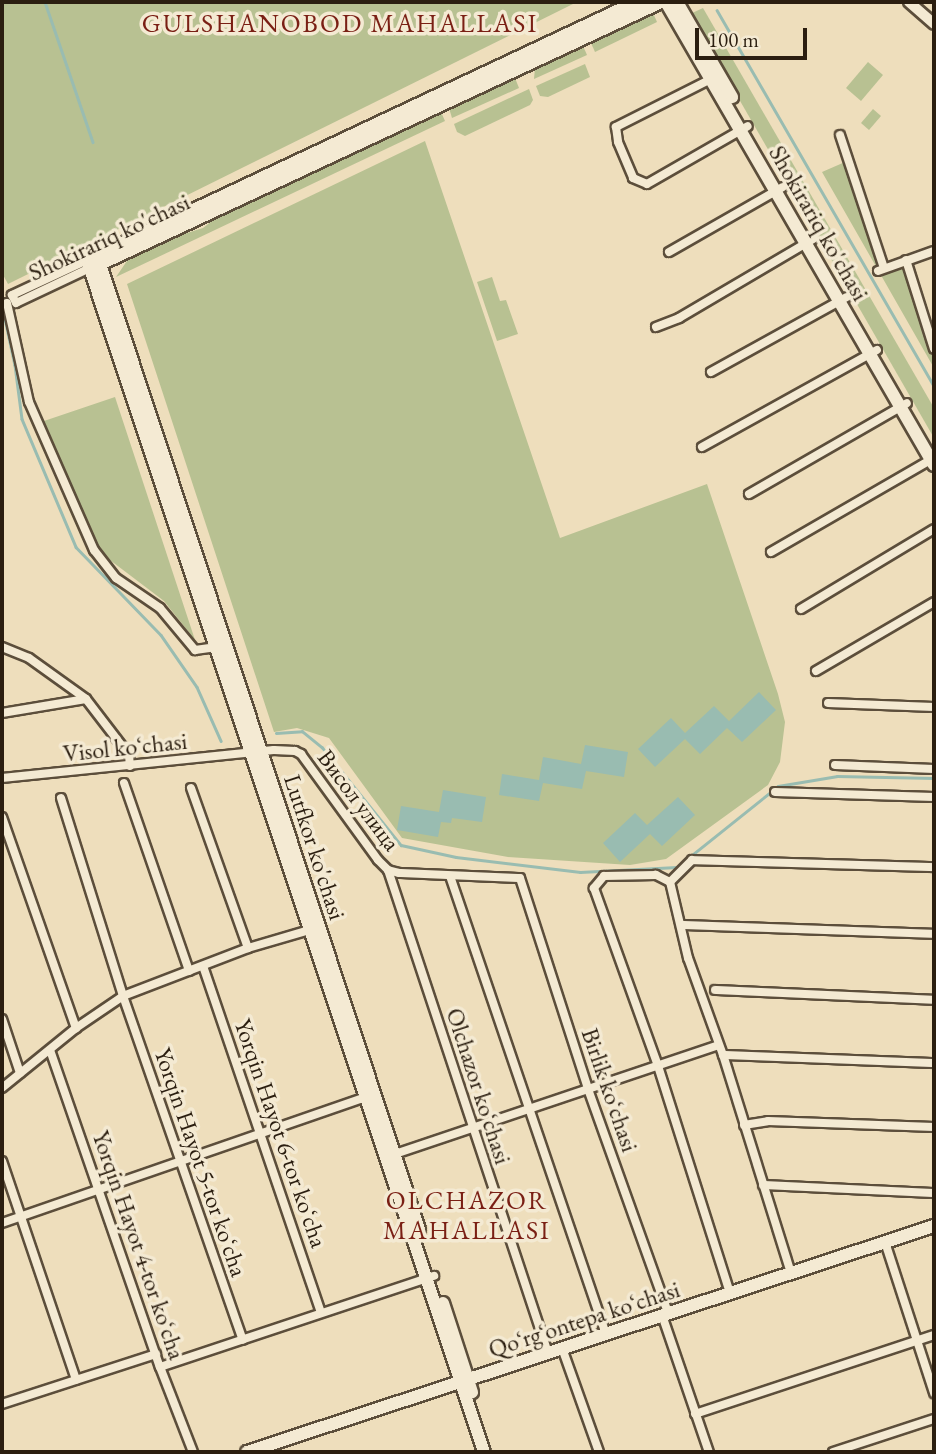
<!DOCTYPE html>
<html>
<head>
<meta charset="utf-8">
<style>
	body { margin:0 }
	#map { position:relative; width:936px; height:1454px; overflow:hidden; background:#eedebc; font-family:"EB Garamond",serif }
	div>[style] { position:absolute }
	.green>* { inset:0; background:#b8c192 }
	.water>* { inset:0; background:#99bcb1 }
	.stream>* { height:2.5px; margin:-1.25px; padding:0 1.25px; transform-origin:1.25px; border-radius:1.25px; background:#99bcb1 }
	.roads { filter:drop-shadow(2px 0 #5c4e3b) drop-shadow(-2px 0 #5c4e3b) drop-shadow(0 2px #5c4e3b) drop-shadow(0 -2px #5c4e3b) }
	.minor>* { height:8px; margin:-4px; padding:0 4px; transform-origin:4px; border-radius:4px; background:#f4ead3 }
	.tertiary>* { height:10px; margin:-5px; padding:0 5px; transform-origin:5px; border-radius:5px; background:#f4ead3 }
	.secondary>* { height:12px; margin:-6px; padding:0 6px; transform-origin:6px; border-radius:6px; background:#f4ead3 }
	span { translate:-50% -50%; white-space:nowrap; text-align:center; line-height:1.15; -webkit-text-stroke:7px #f4ead3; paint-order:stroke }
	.street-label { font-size:24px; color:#2b1e10 }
	.neighbourhood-label { font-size:26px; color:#7a1f14; letter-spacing:2px }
	.frame { position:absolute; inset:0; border:4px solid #2b1e10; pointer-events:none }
	.scale { position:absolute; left:695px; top:28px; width:112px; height:32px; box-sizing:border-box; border:4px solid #2b1e10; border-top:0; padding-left:9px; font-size:21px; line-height:24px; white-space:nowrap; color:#2b1e10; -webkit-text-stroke:5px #f4ead3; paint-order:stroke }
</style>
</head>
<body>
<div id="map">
	<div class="green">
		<div style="clip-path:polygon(2px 2px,577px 2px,8px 284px,2px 273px)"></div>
		<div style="clip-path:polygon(703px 8px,934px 408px,934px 438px,690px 14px)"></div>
		<div style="clip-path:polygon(653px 13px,657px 22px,595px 52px,591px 43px)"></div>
		<div style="clip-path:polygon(583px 46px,587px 55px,534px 79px,535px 68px)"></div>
		<div style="clip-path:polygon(868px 62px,883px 75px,861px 101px,846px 88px)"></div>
		<div style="clip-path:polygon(585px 64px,590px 77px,548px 97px,540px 96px,536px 86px)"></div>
		<div style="clip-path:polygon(515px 78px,519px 88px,452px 118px,449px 108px)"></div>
		<div style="clip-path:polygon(529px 89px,533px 100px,530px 105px,465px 136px,457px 132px,454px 124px)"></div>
		<div style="clip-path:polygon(873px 109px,881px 116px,869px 130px,861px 123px)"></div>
		<div style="clip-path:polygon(441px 112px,445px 121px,116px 277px,129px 258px,171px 238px,203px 228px,217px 217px)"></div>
		<div style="clip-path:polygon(425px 141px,560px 538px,707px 484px,778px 694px,785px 722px,780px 762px,768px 785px,666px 859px,630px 865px,508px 857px,402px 838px,329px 738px,297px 728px,274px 732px,127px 284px)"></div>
		<div style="clip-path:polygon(845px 162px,880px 272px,902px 266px,906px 271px,934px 359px,934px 368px,822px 172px)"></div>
		<div style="clip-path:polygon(492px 277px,500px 301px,506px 300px,518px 334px,497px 341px,477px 282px)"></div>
		<div style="clip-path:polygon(115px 397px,195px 640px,164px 601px,102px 554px,44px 421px)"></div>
	</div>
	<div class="water">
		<div style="clip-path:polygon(759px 692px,776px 710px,742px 742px,727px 728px,700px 754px,685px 739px,655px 767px,638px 749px,671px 718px,685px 733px,714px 706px,729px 721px)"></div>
		<div style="clip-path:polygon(585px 745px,628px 752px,624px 777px,586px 771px,582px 789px,543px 783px,539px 801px,499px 795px,502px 774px,539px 780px,543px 757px,581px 764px)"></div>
		<div style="clip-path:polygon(443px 790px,486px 797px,482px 822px,452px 818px,451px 823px,441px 822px,438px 837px,397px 830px,401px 806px,439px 812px)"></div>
		<div style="clip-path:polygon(678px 797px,695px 815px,662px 846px,650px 834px,620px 862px,603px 843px,635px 813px,647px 825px)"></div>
	</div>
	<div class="stream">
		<div style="left:45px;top:2px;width:148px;rotate:71.1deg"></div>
		<div style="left:717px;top:10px;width:434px;rotate:60deg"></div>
		<div style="left:2px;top:305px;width:61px;rotate:77.8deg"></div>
		<div style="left:15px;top:365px;width:54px;rotate:82.6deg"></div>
		<div style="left:22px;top:419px;width:139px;rotate:67.1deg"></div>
		<div style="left:76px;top:547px;width:122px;rotate:46deg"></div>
		<div style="left:161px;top:635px;width:63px;rotate:55.3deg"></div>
		<div style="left:197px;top:687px;width:59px;rotate:66deg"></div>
		<div style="left:276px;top:733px;width:26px;rotate:-4deg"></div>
		<div style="left:302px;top:731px;width:26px;rotate:39deg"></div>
		<div style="left:322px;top:747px;width:126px;rotate:51.1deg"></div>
		<div style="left:401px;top:845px;width:56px;rotate:12.3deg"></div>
		<div style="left:456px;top:857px;width:125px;rotate:6.9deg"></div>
		<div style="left:580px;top:872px;width:97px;rotate:-3deg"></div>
		<div style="left:677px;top:867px;width:129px;rotate:-38.7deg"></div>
		<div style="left:778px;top:786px;width:60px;rotate:-9.6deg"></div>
		<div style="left:837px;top:776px;width:97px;rotate:1.2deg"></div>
	</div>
	<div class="roads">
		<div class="minor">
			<div style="left:713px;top:78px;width:109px;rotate:153.2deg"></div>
			<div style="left:616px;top:127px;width:15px;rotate:82deg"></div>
			<div style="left:618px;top:142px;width:39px;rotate:67deg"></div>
			<div style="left:633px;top:178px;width:15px;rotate:23deg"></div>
			<div style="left:647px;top:184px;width:116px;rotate:-29.9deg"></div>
			<div style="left:840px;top:135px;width:140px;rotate:71.7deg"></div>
			<div style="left:669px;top:252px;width:131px;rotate:-29.7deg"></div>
			<div style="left:87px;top:260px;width:83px;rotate:155deg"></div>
			<div style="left:12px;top:295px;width:9px;rotate:63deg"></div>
			<div style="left:16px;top:303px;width:82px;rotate:-25.3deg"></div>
			<div style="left:906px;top:260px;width:93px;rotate:72.5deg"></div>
			<div style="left:878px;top:271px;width:59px;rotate:-19.7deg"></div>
			<div style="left:7px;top:303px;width:101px;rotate:77.5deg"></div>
			<div style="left:29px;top:402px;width:162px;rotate:66.3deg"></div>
			<div style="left:94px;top:550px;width:36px;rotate:52deg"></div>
			<div style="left:116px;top:578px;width:53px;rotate:34.3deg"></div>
			<div style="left:160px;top:608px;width:55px;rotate:50.2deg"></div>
			<div style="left:195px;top:650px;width:22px;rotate:-8deg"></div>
			<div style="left:656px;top:327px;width:25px;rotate:-21deg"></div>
			<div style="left:679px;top:318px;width:156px;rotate:-30.5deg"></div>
			<div style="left:711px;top:372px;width:155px;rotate:-28.9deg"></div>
			<div style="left:702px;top:447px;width:200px;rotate:-29deg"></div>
			<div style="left:749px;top:494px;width:182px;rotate:-29.9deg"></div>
			<div style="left:771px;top:552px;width:188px;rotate:-30deg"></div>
			<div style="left:801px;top:609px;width:155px;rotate:-31deg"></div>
			<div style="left:2px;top:647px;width:29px;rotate:22deg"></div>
			<div style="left:29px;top:658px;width:70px;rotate:35.7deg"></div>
			<div style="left:86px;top:699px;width:71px;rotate:52.5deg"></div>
			<div style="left:129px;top:755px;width:11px;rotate:85deg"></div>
			<div style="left:816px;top:671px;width:137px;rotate:-30.3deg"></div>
			<div style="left:828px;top:703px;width:106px;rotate:2.2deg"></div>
			<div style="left:2px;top:713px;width:85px;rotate:-9.5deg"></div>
			<div style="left:835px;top:765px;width:99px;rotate:2.3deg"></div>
			<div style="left:2px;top:778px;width:273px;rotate:-5.9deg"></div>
			<div style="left:274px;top:750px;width:21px;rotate:3deg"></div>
			<div style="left:295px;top:751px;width:7px;rotate:27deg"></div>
			<div style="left:301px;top:754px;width:131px;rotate:54deg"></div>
			<div style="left:378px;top:860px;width:14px;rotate:45deg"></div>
			<div style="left:388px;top:870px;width:11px;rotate:15deg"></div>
			<div style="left:399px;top:873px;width:121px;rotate:2.4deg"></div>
			<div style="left:520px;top:878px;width:222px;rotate:72.1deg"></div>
			<div style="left:588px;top:1089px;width:238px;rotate:70.3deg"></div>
			<div style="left:124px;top:783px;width:199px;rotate:70.9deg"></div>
			<div style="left:191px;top:788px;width:170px;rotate:70.4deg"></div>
			<div style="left:775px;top:792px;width:159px;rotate:1.8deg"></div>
			<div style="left:61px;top:798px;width:207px;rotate:72.6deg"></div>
			<div style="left:123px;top:996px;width:364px;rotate:70.8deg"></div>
			<div style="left:2px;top:817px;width:224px;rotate:70.7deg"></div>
			<div style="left:388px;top:870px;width:509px;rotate:71.67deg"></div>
			<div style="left:450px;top:876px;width:484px;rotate:71.2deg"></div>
			<div style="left:670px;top:882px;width:16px;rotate:-153deg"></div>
			<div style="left:656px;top:875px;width:52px;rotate:178.9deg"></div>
			<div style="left:604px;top:876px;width:16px;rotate:130deg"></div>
			<div style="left:594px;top:888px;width:189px;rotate:70.2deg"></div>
			<div style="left:658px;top:1066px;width:238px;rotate:72.4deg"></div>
			<div style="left:681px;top:925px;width:253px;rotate:2deg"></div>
			<div style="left:203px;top:966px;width:366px;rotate:71.2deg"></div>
			<div style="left:715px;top:990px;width:219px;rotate:2.6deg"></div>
			<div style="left:2px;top:1019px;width:57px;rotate:71.6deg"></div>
			<div style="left:50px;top:1050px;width:336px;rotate:70.9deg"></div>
			<div style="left:160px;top:1367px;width:91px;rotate:68.8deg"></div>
			<div style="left:723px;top:1055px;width:211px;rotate:2.2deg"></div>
			<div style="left:2px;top:1088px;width:95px;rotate:-39deg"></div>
			<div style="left:76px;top:1028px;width:57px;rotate:-34.2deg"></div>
			<div style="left:123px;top:996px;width:134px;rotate:-21deg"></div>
			<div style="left:248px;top:948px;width:68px;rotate:-16.3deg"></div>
			<div style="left:744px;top:1125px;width:24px;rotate:-9deg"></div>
			<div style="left:768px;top:1121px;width:166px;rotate:2.1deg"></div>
			<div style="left:392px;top:1155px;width:344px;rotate:-18.6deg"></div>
			<div style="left:2px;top:1161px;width:231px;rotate:71.3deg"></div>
			<div style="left:763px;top:1185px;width:171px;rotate:2.7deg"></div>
			<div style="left:2px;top:1223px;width:388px;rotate:-19.1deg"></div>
			<div style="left:885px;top:1242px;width:159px;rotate:72deg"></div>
			<div style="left:791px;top:1273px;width:228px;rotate:-107.3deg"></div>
			<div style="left:723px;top:1055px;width:103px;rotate:-109.8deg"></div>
			<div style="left:688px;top:958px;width:78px;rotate:-103.3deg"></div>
			<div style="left:670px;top:882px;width:31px;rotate:-45deg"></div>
			<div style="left:692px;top:860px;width:242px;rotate:1.7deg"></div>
			<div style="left:662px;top:1315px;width:145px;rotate:71.1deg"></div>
			<div style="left:562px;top:1348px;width:110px;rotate:70.4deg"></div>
			<div style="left:160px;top:1367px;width:289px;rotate:-18.4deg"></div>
			<div style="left:2px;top:1404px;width:162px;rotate:-18deg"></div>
			<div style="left:695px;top:1414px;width:252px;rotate:-18.3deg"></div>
			<div style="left:833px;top:1452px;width:106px;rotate:-18.1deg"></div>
		</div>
		<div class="tertiary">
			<div style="left:909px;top:2px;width:33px;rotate:41deg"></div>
		</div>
		<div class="secondary">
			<div style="left:666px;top:2px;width:535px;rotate:59.94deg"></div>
			<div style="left:677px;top:2px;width:110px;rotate:59.9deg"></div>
			<div style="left:97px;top:255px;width:1026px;rotate:71.71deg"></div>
			<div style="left:94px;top:267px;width:626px;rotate:-25.05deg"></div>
			<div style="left:443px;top:1303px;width:94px;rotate:72deg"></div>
			<div style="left:247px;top:1452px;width:723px;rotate:-18.21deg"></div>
			<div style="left:484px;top:1452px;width:1256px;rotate:-108.42deg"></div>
			<div style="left:87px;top:260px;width:607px;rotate:-25.17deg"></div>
		</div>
	</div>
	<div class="street-label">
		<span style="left:819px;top:223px;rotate:60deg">Shokirariq ko'chasi</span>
		<span style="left:109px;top:237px;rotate:-25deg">Shokirariq ko'chasi</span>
		<span style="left:125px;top:747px;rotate:-6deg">Visol koʻchasi</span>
		<span style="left:359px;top:800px;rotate:53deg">Висол улица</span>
		<span style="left:315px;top:847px;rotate:72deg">Lutfkor ko'chasi</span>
		<span style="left:479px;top:1086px;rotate:72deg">Olchazor koʻchasi</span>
		<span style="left:610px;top:1090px;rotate:71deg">Birlik koʻchasi</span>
		<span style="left:281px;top:1133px;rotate:71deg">Yorqin Hayot 6-tor koʻcha</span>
		<span style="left:201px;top:1162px;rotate:71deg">Yorqin Hayot 5-tor koʻcha</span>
		<span style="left:139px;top:1245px;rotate:71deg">Yorqin Hayot 4-tor koʻcha</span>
		<span style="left:584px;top:1319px;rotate:-18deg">Qoʻrgʻontepa koʻchasi</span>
	</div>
	<div class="neighbourhood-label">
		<span style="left:340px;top:24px">GULSHANOBOD MAHALLASI</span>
		<span style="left:467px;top:1216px">OLCHAZOR<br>MAHALLASI</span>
	</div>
	<div class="frame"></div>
	<div class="scale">100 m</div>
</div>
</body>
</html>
